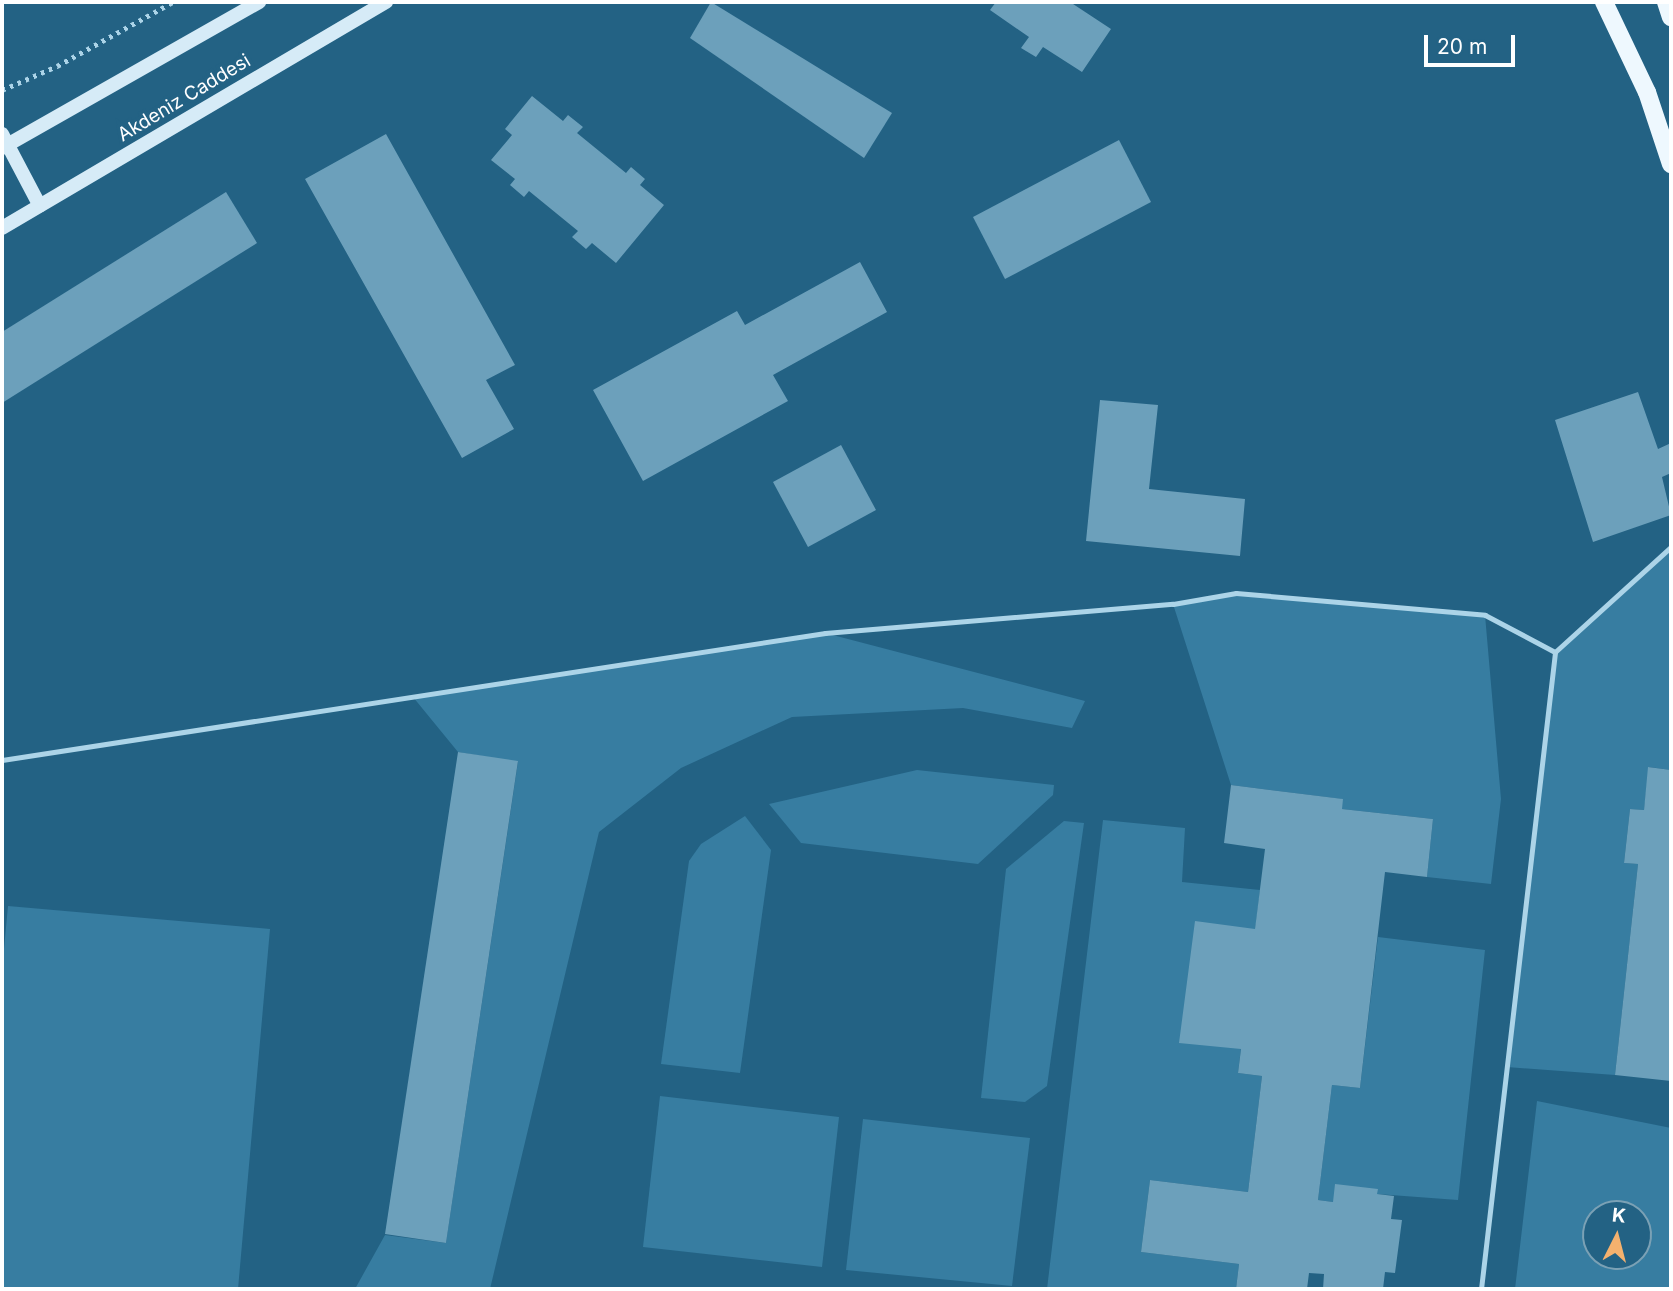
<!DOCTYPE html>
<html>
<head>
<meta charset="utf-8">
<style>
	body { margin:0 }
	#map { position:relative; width:1673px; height:1291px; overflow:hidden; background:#236284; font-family:Inter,sans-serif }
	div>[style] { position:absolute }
	.green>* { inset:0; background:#377da1 }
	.building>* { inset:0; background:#6ca0bb }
	.path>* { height:4.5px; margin-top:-2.25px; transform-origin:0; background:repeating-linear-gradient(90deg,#acd4e8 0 3.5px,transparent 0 8.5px) }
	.lane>* { height:5px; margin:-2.5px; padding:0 2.5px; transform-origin:2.5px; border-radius:2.5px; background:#acd4e8 }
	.secondary>* { height:14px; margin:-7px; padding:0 7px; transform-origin:7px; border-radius:7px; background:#d6ebf7 }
	.primary>* { height:18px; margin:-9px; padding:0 9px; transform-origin:9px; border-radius:9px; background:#eef8fe }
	span { translate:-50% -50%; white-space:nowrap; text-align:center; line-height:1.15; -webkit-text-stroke:7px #236284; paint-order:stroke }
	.street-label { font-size:19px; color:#fff }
	.frame { position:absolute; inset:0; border:4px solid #fff; pointer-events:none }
	.north { position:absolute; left:1582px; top:1200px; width:70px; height:70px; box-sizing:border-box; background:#236284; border:2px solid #7ba1b5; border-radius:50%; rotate:6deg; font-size:19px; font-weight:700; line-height:28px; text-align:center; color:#fff }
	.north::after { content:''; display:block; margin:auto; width:24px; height:32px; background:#f4b16e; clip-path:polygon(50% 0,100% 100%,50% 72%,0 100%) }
	.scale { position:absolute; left:1424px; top:35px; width:91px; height:32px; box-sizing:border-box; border:4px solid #fff; border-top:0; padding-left:9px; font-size:21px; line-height:24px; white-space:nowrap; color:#fff; -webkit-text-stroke:5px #236284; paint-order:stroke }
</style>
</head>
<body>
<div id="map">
	<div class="green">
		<div style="clip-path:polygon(1671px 547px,1671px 770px,1649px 767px,1644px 810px,1630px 809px,1624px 863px,1638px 864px,1615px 1075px,1507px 1067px,1555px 652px)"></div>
		<div style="clip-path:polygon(1236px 593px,1485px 615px,1501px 799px,1491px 884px,1427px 877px,1433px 819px,1342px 809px,1342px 799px,1231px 785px,1173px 604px)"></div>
		<div style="clip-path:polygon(825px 633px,1085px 701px,1072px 728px,963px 708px,792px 717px,681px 768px,599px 832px,490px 1289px,355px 1289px,385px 1235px,446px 1243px,518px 762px,458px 752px,413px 697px)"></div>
		<div style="clip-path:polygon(917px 770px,1054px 785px,1053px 795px,978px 864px,801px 843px,769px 804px)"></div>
		<div style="clip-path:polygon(745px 816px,771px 850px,740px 1073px,661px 1064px,689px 861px,701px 844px)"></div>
		<div style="clip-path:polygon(1103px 820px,1185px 828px,1182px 882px,1260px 890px,1238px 1073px,1262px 1076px,1248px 1192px,1150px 1180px,1141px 1252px,1239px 1264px,1236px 1289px,1047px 1289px)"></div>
		<div style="clip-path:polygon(1064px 821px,1084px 823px,1047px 1086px,1025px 1102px,981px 1098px,1006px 869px)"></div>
		<div style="clip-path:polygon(8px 906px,270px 929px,238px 1289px,2px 1289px,2px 970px)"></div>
		<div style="clip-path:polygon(1378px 937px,1485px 950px,1458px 1200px,1377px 1194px,1333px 1202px,1318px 1200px,1332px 1085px,1360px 1088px)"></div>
		<div style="clip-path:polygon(660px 1096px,839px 1117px,822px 1267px,643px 1247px)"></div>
		<div style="clip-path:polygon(evenodd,1537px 1101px,1671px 1128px,1671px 1289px,1515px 1289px,1537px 1101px,1596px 1214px,1638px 1214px,1638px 1256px,1596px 1256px,1596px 1214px)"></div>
		<div style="clip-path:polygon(863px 1119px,1030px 1138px,1012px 1286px,846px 1270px)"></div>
	</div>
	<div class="building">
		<div style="clip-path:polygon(711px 2px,892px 113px,864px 158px,690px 38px)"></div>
		<div style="clip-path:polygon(996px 2px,1070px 2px,1111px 29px,1082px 72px,1043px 47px,1036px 57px,1021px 48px,1029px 37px,990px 10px)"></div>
		<div style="clip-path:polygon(532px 96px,563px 121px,568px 115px,583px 127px,577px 133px,626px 173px,631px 167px,645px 179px,640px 185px,664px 205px,616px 263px,592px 243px,586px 249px,572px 237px,578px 231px,529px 191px,524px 197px,510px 185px,515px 179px,491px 160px,512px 135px,505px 129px)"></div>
		<div style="clip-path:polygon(386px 134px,515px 365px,486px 380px,514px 429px,462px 458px,305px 179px)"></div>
		<div style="clip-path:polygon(1119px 140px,1151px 202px,1005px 279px,973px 217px)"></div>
		<div style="clip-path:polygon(226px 192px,257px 243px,2px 403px,2px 332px)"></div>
		<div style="clip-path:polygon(860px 262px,887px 312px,773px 375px,788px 401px,643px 481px,593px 390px,737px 311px,745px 325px)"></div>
		<div style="clip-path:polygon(1638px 392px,1658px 449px,1671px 443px,1671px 473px,1662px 477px,1671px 515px,1593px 542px,1555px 420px)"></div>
		<div style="clip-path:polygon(1100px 400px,1158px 405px,1149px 489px,1245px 499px,1240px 556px,1086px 541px)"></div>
		<div style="clip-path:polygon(841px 445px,876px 510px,808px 547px,773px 482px)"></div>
		<div style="clip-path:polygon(458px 752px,518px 761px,446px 1243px,385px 1234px)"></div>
		<div style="clip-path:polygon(1648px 767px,1671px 770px,1671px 1081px,1615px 1075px,1638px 864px,1624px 863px,1630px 809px,1644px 810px)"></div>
		<div style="clip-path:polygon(1231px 785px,1343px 799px,1342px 809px,1433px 819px,1427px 877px,1385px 872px,1360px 1088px,1332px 1085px,1318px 1200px,1333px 1202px,1335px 1184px,1378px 1189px,1377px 1194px,1394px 1196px,1391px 1219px,1402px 1220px,1395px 1273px,1385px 1272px,1383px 1289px,1323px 1289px,1324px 1274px,1309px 1273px,1307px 1289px,1236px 1289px,1239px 1264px,1141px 1252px,1150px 1180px,1248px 1192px,1262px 1076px,1238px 1073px,1241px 1049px,1179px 1043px,1195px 921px,1255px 929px,1265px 849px,1224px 843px)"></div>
	</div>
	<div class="path">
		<div style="left:2px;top:90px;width:60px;rotate:-23.6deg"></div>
		<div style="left:57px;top:66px;width:132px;rotate:-28.9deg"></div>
	</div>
	<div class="lane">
		<div style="left:2px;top:760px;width:833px;rotate:-8.77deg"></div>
		<div style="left:825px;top:633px;width:349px;rotate:-4.8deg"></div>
		<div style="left:1173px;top:604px;width:64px;rotate:-9.9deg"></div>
		<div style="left:1236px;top:593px;width:250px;rotate:5deg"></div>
		<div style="left:1485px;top:615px;width:79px;rotate:27.9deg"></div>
		<div style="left:1555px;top:652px;width:156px;rotate:-42.2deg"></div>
		<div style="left:1481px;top:1289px;width:641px;rotate:-83.37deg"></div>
	</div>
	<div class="secondary">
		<div style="left:2px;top:134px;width:81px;rotate:62.2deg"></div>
		<div style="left:2px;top:148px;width:296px;rotate:-29.6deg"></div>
		<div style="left:2px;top:228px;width:446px;rotate:-30.5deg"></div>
	</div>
	<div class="primary">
		<div style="left:1604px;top:2px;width:100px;rotate:64.5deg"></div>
		<div style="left:1647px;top:92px;width:76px;rotate:71.6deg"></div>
		<div style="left:1666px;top:2px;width:16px;rotate:72deg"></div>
	</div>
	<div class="street-label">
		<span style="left:184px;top:98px;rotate:-31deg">Akdeniz Caddesi</span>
	</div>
	<div class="frame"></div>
	<div class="north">K</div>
	<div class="scale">20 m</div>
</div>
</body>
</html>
